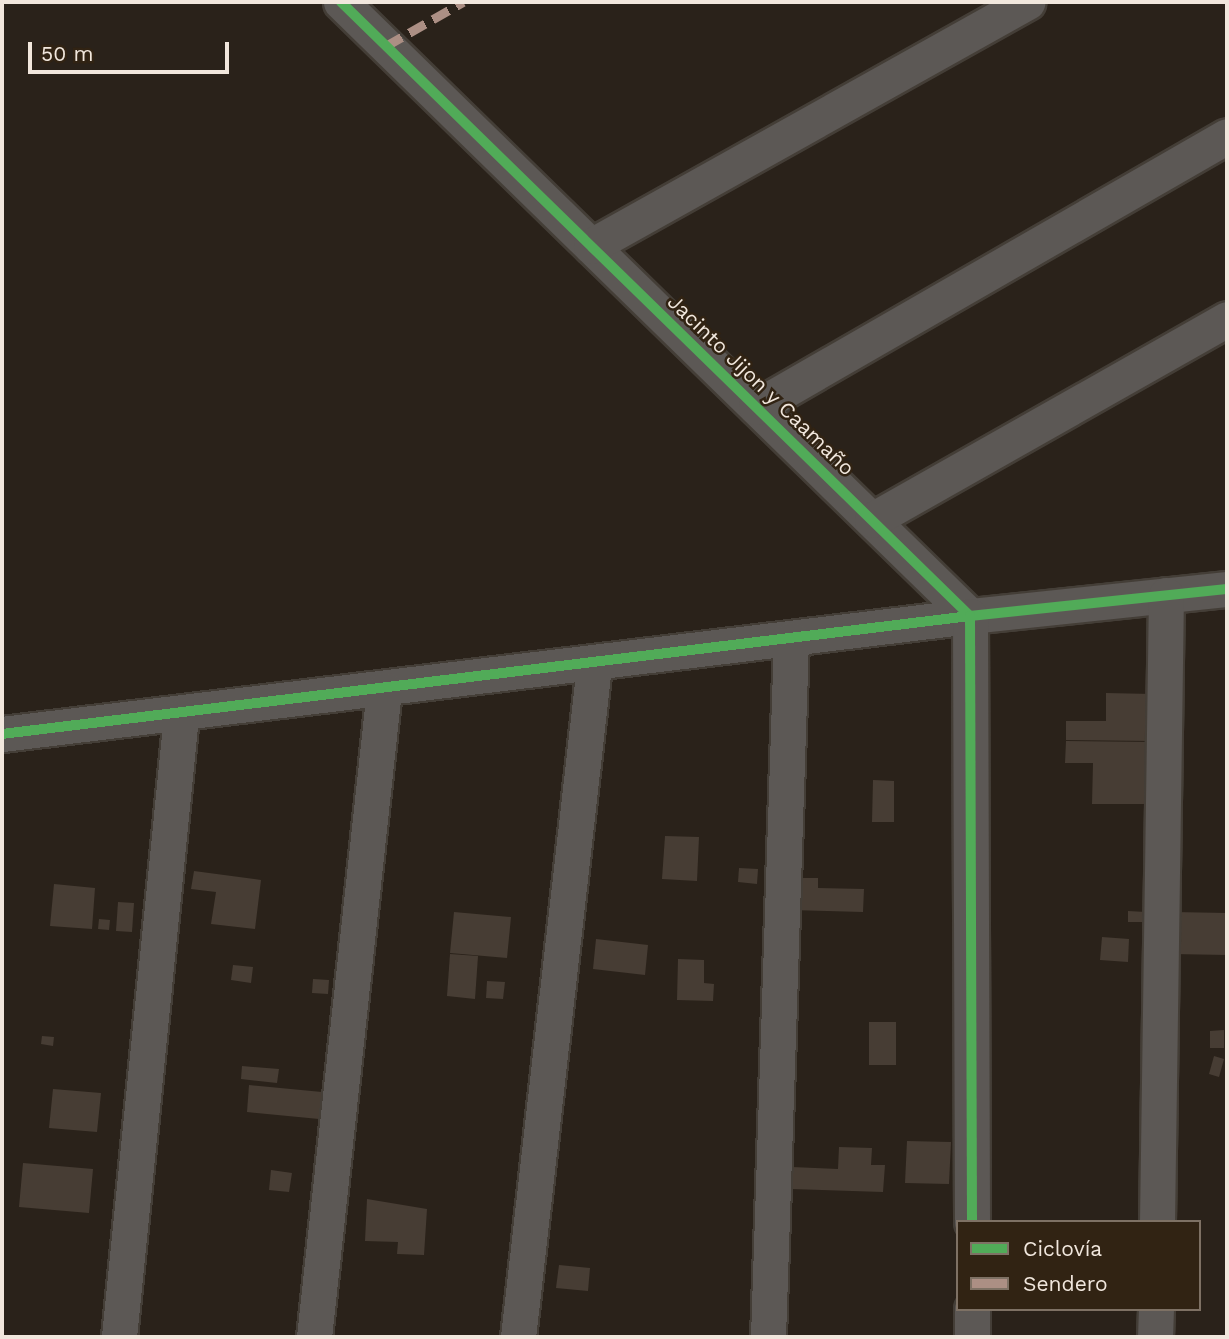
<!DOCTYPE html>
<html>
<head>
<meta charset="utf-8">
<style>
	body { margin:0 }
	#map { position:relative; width:1229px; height:1339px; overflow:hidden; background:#2a221a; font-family:"Work Sans",sans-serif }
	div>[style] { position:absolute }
	.building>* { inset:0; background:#473d34 }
	.roads { filter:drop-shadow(2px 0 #443e37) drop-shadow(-2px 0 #443e37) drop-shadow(0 2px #443e37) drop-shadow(0 -2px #443e37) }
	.minor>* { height:35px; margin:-17.5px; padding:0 17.5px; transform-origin:17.5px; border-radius:17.5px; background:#5c5855 }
	.quiet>* { height:9px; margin-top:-4.5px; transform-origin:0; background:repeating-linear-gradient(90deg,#ac8f84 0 18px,transparent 0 27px) }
	.cycleway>* { height:10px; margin:-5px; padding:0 5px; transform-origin:5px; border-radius:5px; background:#51ab58 }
	span { translate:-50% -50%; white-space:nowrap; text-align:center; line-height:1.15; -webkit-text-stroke:5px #312313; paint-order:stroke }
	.street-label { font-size:21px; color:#f1e7dd }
	.frame { position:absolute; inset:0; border:4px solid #f1e7dd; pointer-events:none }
	.legend { position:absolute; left:956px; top:1220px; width:245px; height:91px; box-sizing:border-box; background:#312313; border:2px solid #7e7164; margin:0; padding:9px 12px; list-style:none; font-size:21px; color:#f1e7dd }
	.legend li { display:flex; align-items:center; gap:14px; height:35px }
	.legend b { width:35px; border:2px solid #7e7164 }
	.scale { position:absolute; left:28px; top:42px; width:201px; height:32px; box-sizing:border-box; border:4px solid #f1e7dd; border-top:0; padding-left:9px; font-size:21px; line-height:24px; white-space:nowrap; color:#f1e7dd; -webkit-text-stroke:5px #312313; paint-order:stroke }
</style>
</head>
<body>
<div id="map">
	<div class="building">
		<div style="clip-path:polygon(1106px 693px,1152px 694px,1152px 741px,1066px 740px,1066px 721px,1106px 721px)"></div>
		<div style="clip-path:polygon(1066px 741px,1152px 742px,1145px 804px,1092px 804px,1093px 763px,1065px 763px)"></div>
		<div style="clip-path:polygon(873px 780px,894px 781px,894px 822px,872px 822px)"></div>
		<div style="clip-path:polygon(665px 836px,699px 837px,697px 881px,662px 879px)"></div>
		<div style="clip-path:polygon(739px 868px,758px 869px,757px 884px,738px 882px)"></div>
		<div style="clip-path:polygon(194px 871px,261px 880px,255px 929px,211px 924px,216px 892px,191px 889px)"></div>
		<div style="clip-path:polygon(792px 878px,818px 878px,818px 888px,864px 889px,863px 912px,791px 910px)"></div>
		<div style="clip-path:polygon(54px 884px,95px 888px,92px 929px,50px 926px)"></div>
		<div style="clip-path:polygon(118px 902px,134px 903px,132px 932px,116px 931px)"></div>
		<div style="clip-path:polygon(1128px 911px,1146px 912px,1145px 922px,1128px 922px)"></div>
		<div style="clip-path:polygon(454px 912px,511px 917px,507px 958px,450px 953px)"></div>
		<div style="clip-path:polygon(1173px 912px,1227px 913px,1227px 955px,1172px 954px)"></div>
		<div style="clip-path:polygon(99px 919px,110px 920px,109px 930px,98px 929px)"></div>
		<div style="clip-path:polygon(1102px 937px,1129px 939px,1128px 962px,1100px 960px)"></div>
		<div style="clip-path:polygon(596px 939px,648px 945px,645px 975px,593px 969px)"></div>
		<div style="clip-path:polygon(450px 954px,478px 956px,475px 999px,447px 996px)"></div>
		<div style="clip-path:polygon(678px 959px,704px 960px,704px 983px,714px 984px,713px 1001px,677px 1000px)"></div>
		<div style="clip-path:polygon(233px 965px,253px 967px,251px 983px,231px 980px)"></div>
		<div style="clip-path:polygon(313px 979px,329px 980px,328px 994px,312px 993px)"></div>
		<div style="clip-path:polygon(487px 981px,505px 982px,503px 999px,486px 998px)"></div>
		<div style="clip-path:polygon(869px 1022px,896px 1022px,896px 1065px,869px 1065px)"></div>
		<div style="clip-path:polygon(1224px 1030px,1224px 1048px,1210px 1048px,1210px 1031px)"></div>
		<div style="clip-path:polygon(42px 1036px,54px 1037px,53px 1046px,41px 1044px)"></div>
		<div style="clip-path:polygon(1214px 1056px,1224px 1059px,1219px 1077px,1209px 1074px)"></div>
		<div style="clip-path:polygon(242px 1066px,279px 1069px,277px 1083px,241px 1079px)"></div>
		<div style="clip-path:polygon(249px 1085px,322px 1092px,319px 1119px,247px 1112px)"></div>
		<div style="clip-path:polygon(53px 1089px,101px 1093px,97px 1132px,49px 1128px)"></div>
		<div style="clip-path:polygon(907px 1141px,951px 1142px,949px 1184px,905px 1183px)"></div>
		<div style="clip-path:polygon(839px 1147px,872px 1148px,871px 1165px,885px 1165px,883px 1192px,791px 1189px,792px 1167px,838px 1169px)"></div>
		<div style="clip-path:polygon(23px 1163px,93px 1169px,89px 1213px,19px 1207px)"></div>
		<div style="clip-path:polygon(271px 1170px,292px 1173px,289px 1192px,269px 1190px)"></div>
		<div style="clip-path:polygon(367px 1199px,427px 1209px,424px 1255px,397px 1254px,398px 1242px,365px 1241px)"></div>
		<div style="clip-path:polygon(559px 1265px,590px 1268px,588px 1291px,556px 1288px)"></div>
	</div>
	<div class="roads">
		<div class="minor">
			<div style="left:341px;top:2px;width:879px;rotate:44.31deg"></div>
			<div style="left:970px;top:616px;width:258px;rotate:-6deg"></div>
			<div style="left:591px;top:246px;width:500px;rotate:-29.2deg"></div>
			<div style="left:756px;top:407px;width:543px;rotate:-29.91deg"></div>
			<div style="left:872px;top:520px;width:408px;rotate:-29.5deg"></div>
			<div style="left:2px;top:734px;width:975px;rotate:-6.95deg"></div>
			<div style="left:970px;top:616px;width:606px;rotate:89.81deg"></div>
			<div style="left:1157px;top:1222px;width:627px;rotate:-89.18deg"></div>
			<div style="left:972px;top:1309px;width:28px;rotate:90deg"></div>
			<div style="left:119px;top:1337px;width:624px;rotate:-84.3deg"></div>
			<div style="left:314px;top:1337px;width:651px;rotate:-83.83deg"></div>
			<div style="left:518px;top:1337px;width:675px;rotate:-83.54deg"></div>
			<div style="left:768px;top:1337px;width:698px;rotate:-88.11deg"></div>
			<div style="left:1155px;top:1337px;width:28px;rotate:-88deg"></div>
		</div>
	</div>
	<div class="quiet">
		<div style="left:386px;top:46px;width:89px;rotate:-29.7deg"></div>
	</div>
	<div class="cycleway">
		<div style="left:341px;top:2px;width:879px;rotate:44.31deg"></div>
		<div style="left:970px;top:616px;width:258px;rotate:-6deg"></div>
		<div style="left:2px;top:734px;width:975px;rotate:-6.95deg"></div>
		<div style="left:970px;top:616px;width:606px;rotate:89.81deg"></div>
	</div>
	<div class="street-label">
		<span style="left:761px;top:385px;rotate:44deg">Jacinto Jijon y Caamaño</span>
	</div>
	<div class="frame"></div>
	<ul class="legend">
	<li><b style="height:9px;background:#51ab58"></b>Ciclovía</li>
	<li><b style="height:9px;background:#ac8f84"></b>Sendero</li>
	</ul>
	<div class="scale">50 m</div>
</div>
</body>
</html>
